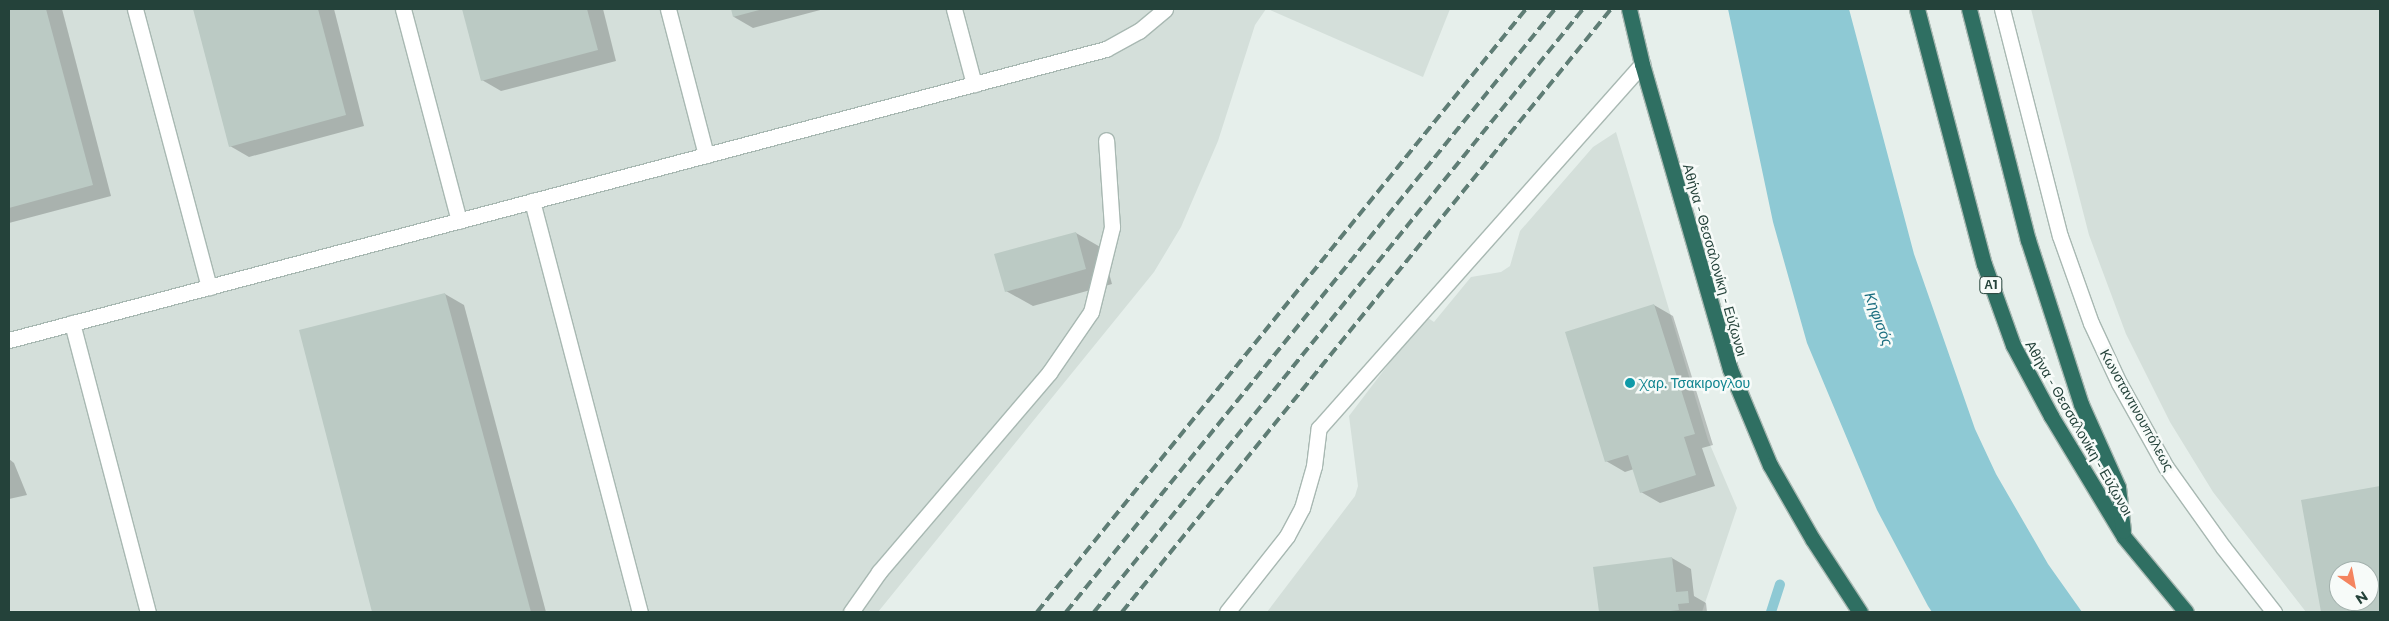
<!DOCTYPE html>
<html>
<head>
<meta charset="utf-8">
<style>
	body { margin:0 }
	#map { position:relative; width:2389px; height:621px; overflow:hidden; background:#e6efeb; font-family:Montserrat,sans-serif }
	div>[style] { position:absolute }
	.built>* { inset:0; background:#d4dfda }
	.water>* { inset:0; background:#8ec9d4 }
	.shadow>* { inset:0; background:#0003 }
	.stream>* { height:10px; margin:-5px; padding:0 5px; transform-origin:5px; border-radius:5px; background:#8ec9d4 }
	.building>* { inset:0; background:#bbcac4 }
	.roads { filter:drop-shadow(1px 0 #a8b8b2) drop-shadow(-1px 0 #a8b8b2) drop-shadow(0 1px #a8b8b2) drop-shadow(0 -1px #a8b8b2) }
	.minor>* { height:15px; margin:-7.5px; padding:0 7.5px; transform-origin:7.5px; border-radius:7.5px; background:#fff }
	.highway>* { height:15px; margin:-7.5px; padding:0 7.5px; transform-origin:7.5px; border-radius:7.5px; background:#2f6f62 }
	.rail>* { height:4px; margin-top:-2px; transform-origin:0; background:repeating-linear-gradient(90deg,#5f7d75 0 10px,transparent 0 15px) }
	.dots>* { width:14px; height:14px; translate:-50% -50%; box-sizing:border-box; border:2px solid #f7fbf9; border-radius:50% }
	span { translate:-50% -50%; white-space:nowrap; text-align:center; line-height:1.15; -webkit-text-stroke:5px #f7fbf9; paint-order:stroke }
	.shield-label span { padding:1px 4px; background:#f7fbf9; border:1px solid; border-radius:4px; -webkit-text-stroke-width:0 }
	.shield-label { font-size:12px; color:#24423a; font-weight:700 }
	.street-label { font-size:14px; color:#24423a }
	.culture-label { font-size:14px; color:#0d838f }
	.left { translate:0 -50%; text-align:left }
	.water-label { font-size:15px; color:#1c6f80; font-style:italic }
	.frame { position:absolute; inset:0; border:10px solid #24423a; pointer-events:none }
	.north { position:absolute; left:2329px; top:561px; width:50px; height:50px; box-sizing:border-box; background:#f7fbf9; border:1px solid #a3b1ad; border-radius:50%; rotate:147deg; font-size:14px; font-weight:700; line-height:20px; text-align:center; color:#24423a }
	.north::after { content:''; display:block; margin:auto; width:18px; height:22px; background:#f4845f; clip-path:polygon(50% 0,100% 100%,50% 72%,0 100%) }
</style>
</head>
<body>
<div id="map">
	<div class="built">
		<div style="clip-path:polygon(9px 9px,1266px 9px,1255px 25px,1218px 141px,1181px 227px,1154px 272px,878px 612px,9px 612px)"></div>
		<div style="clip-path:polygon(1268px 9px,1450px 9px,1423px 77px)"></div>
		<div style="clip-path:polygon(evenodd,2031px 9px,2380px 9px,2380px 612px,2306px 612px,2213px 492px,2170px 422px,2126px 334px,2089px 235px,2031px 9px,2339px 571px,2369px 571px,2369px 601px,2339px 601px,2339px 571px)"></div>
		<div style="clip-path:polygon(1616px 132px,1708px 440px,1737px 508px,1702px 612px,1267px 612px,1355px 496px,1358px 486px,1349px 416px,1425px 316px,1434px 322px,1471px 277px,1501px 272px,1510px 266px,1520px 231px,1593px 147px)"></div>
	</div>
	<div class="water">
		<div style="clip-path:polygon(1728px 9px,1849px 9px,1914px 254px,1975px 429px,1996px 474px,2048px 564px,2082px 612px,1932px 612px,1928px 606px,1877px 510px,1807px 343px,1773px 222px)"></div>
	</div>
	<div class="shadow">
		<div style="clip-path:polygon(9px 9px,62px 9px,111px 196px,9px 223px)"></div>
		<div style="clip-path:polygon(194px 9px,334px 9px,364px 126px,249px 157px,230px 146px)"></div>
		<div style="clip-path:polygon(463px 9px,603px 9px,616px 61px,501px 91px,482px 80px)"></div>
		<div style="clip-path:polygon(732px 9px,824px 9px,753px 28px,734px 17px)"></div>
		<div style="clip-path:polygon(1076px 233px,1102px 248px,1112px 284px,1033px 306px,1006px 291px)"></div>
		<div style="clip-path:polygon(445px 294px,464px 305px,546px 612px,373px 612px,301px 331px)"></div>
		<div style="clip-path:polygon(1654px 305px,1673px 316px,1713px 445px,1702px 448px,1715px 486px,1660px 503px,1641px 492px,1634px 469px,1625px 472px,1606px 461px)"></div>
		<div style="clip-path:polygon(9px 459px,14px 463px,27px 495px,9px 499px)"></div>
		<div style="clip-path:polygon(evenodd,2380px 487px,2380px 612px,2322px 612px,2303px 501px,2380px 487px,2339px 571px,2369px 571px,2369px 601px,2339px 601px,2339px 571px)"></div>
		<div style="clip-path:polygon(1672px 558px,1691px 569px,1694px 596px,1706px 603px,1707px 612px,1600px 612px,1594px 568px)"></div>
	</div>
	<div class="stream">
		<div style="left:1771px;top:612px;width:29px;rotate:-72deg"></div>
	</div>
	<div class="building">
		<div style="clip-path:polygon(9px 9px,46px 9px,93px 185px,9px 208px)"></div>
		<div style="clip-path:polygon(193px 9px,318px 9px,346px 115px,229px 147px)"></div>
		<div style="clip-path:polygon(462px 9px,587px 9px,598px 50px,481px 81px)"></div>
		<div style="clip-path:polygon(731px 9px,763px 9px,733px 17px)"></div>
		<div style="clip-path:polygon(1076px 232px,1086px 269px,1005px 292px,994px 254px)"></div>
		<div style="clip-path:polygon(445px 293px,531px 612px,372px 612px,299px 330px)"></div>
		<div style="clip-path:polygon(1654px 304px,1695px 434px,1684px 437px,1696px 475px,1640px 493px,1628px 455px,1605px 462px,1565px 332px)"></div>
		<div style="clip-path:polygon(evenodd,2380px 486px,2380px 612px,2321px 612px,2301px 500px,2380px 486px,2339px 571px,2369px 571px,2369px 601px,2339px 601px,2339px 571px)"></div>
		<div style="clip-path:polygon(1672px 557px,1676px 592px,1688px 591px,1689px 603px,1678px 604px,1679px 610px,1662px 612px,1599px 612px,1593px 567px)"></div>
	</div>
	<div class="roads">
		<div class="minor">
			<div style="left:135px;top:9px;width:288px;rotate:75.1deg"></div>
			<div style="left:403px;top:9px;width:219px;rotate:75.2deg"></div>
			<div style="left:668px;top:9px;width:151px;rotate:75.4deg"></div>
			<div style="left:954px;top:9px;width:78px;rotate:75.1deg"></div>
			<div style="left:2002px;top:9px;width:234px;rotate:75.7deg"></div>
			<div style="left:2060px;top:236px;width:92px;rotate:70.4deg"></div>
			<div style="left:2091px;top:323px;width:66px;rotate:65deg"></div>
			<div style="left:2119px;top:383px;width:96px;rotate:60.8deg"></div>
			<div style="left:2166px;top:467px;width:98px;rotate:54.5deg"></div>
			<div style="left:2223px;top:547px;width:83px;rotate:51.9deg"></div>
			<div style="left:532px;top:201px;width:425px;rotate:75.3deg"></div>
			<div style="left:72px;top:323px;width:299px;rotate:75.3deg"></div>
			<div style="left:9px;top:340px;width:1135px;rotate:-14.86deg"></div>
			<div style="left:1106px;top:49px;width:38px;rotate:-29deg"></div>
			<div style="left:1139px;top:31px;width:34px;rotate:-40deg"></div>
			<div style="left:851px;top:612px;width:49px;rotate:-55deg"></div>
			<div style="left:879px;top:572px;width:262px;rotate:-49.5deg"></div>
			<div style="left:1049px;top:373px;width:74px;rotate:-55.5deg"></div>
			<div style="left:1091px;top:312px;width:88px;rotate:-76.1deg"></div>
			<div style="left:1112px;top:227px;width:87px;rotate:-93.9deg"></div>
			<div style="left:1227px;top:612px;width:97px;rotate:-51.7deg"></div>
			<div style="left:1287px;top:536px;width:32px;rotate:-62deg"></div>
			<div style="left:1302px;top:508px;width:44px;rotate:-74.1deg"></div>
			<div style="left:1314px;top:466px;width:38px;rotate:-83deg"></div>
			<div style="left:1319px;top:428px;width:487px;rotate:-48.4deg"></div>
		</div>
		<div class="highway">
			<div style="left:1629px;top:9px;width:57px;rotate:76.7deg"></div>
			<div style="left:1642px;top:64px;width:317px;rotate:73.9deg"></div>
			<div style="left:1730px;top:369px;width:104px;rotate:67.4deg"></div>
			<div style="left:1770px;top:465px;width:86px;rotate:60.2deg"></div>
			<div style="left:1813px;top:540px;width:86px;rotate:56.9deg"></div>
			<div style="left:1917px;top:9px;width:264px;rotate:75.3deg"></div>
			<div style="left:1984px;top:264px;width:86px;rotate:70.3deg"></div>
			<div style="left:2013px;top:345px;width:81px;rotate:61.8deg"></div>
			<div style="left:2051px;top:416px;width:141px;rotate:58.9deg"></div>
			<div style="left:2124px;top:537px;width:97px;rotate:50.4deg"></div>
			<div style="left:1969px;top:9px;width:238px;rotate:75.7deg"></div>
			<div style="left:2028px;top:240px;width:172px;rotate:72.1deg"></div>
			<div style="left:2081px;top:404px;width:91px;rotate:66deg"></div>
			<div style="left:2118px;top:487px;width:44px;rotate:83.5deg"></div>
		</div>
	</div>
	<div class="rail">
		<div style="left:1037px;top:612px;width:776px;rotate:-50.96deg"></div>
		<div style="left:1066px;top:612px;width:776px;rotate:-50.96deg"></div>
		<div style="left:1094px;top:612px;width:776px;rotate:-50.96deg"></div>
		<div style="left:1122px;top:612px;width:776px;rotate:-50.96deg"></div>
	</div>
	<div class="dots">
		<div style="left:1630px;top:383px;background:#0f9aa8"></div>
	</div>
	<div class="shield-label">
		<span style="left:1991px;top:285px">Α1</span>
	</div>
	<div class="street-label">
		<span style="left:1715px;top:260px;rotate:74deg">Αθήνα - Θεσσαλονίκη - Εύζωνοι</span>
		<span style="left:2137px;top:410px;rotate:61deg">Κωνσταντινουπόλεως</span>
		<span style="left:2079px;top:428px;rotate:60deg">Αθήνα - Θεσσαλονίκη - Εύζωνοι</span>
	</div>
	<div class="culture-label">
		<span class="left" style="left:1640px;top:383px">Χαρ. Τσακιρογλου</span>
	</div>
	<div class="water-label">
		<span style="left:1879px;top:319px;rotate:70deg">Κηφισός</span>
	</div>
	<div class="frame"></div>
	<div class="north">N</div>
</div>
</body>
</html>
